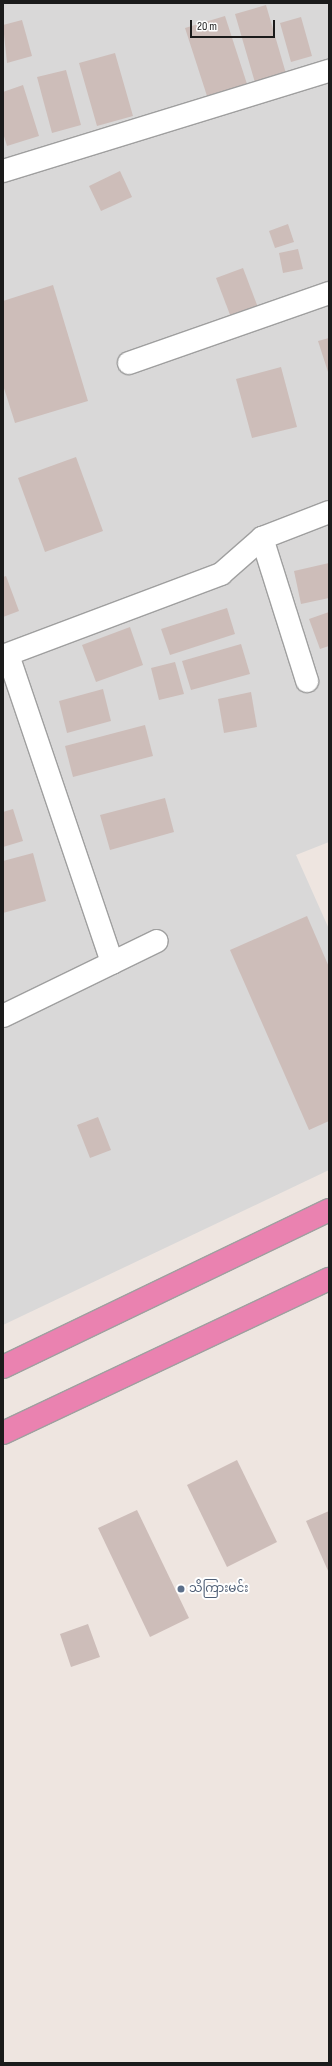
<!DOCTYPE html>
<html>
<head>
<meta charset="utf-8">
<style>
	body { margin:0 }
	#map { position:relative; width:332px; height:2066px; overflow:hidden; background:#eee5e0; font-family:"Sofia Sans Condensed","Noto Sans Myanmar",sans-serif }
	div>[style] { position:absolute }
	.residential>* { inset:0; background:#d9d8d8 }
	.building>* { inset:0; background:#cdbdb9 }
	.roads { filter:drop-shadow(1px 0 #9f9f9f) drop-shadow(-1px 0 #9f9f9f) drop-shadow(0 1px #9f9f9f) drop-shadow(0 -1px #9f9f9f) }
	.street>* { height:22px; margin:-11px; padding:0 11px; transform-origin:11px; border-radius:11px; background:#fff }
	.highway>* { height:22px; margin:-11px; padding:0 11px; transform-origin:11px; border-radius:11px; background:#ea82b0 }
	.dots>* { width:11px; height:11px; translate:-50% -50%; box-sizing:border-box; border:2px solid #fff; border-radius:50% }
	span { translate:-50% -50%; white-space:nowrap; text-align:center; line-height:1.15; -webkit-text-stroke:4px #fff; paint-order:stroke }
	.service-label { font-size:12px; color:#4e5e75 }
	.left { translate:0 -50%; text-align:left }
	.frame { position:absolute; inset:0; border:4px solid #1b1b1b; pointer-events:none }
	.scale { position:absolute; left:190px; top:20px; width:85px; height:18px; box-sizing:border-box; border:2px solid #1b1b1b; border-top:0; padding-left:5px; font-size:12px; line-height:14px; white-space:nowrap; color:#1b1b1b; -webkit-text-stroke:3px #fff; paint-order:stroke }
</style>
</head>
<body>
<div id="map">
	<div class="residential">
		<div style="clip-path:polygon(3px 3px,329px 3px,329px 842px,296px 855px,329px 929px,329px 1170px,3px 1325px)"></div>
	</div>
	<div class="building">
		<div style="clip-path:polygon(266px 5px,287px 77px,256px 86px,235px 14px)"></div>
		<div style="clip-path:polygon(225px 16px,247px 84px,207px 96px,185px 28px)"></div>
		<div style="clip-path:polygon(301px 17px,312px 56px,291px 62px,280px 23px)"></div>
		<div style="clip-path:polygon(22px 20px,32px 56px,7px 63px,3px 25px)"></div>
		<div style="clip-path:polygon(115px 53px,133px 116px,97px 126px,79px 63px)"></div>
		<div style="clip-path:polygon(66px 70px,81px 125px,52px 133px,37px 77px)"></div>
		<div style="clip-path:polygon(23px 85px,39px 136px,7px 146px,3px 133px,3px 92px)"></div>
		<div style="clip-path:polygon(120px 171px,132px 197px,101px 211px,89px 186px)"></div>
		<div style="clip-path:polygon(288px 224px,294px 242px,275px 248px,269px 231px)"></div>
		<div style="clip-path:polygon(298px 249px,303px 269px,283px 273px,279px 253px)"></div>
		<div style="clip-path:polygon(243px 268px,259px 310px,232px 320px,216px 278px)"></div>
		<div style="clip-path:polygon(53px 285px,88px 401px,15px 423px,3px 385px,3px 301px)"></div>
		<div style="clip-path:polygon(329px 338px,329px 375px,318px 341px)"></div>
		<div style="clip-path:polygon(281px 367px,297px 427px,252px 438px,236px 379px)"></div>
		<div style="clip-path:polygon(76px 457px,103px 531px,45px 552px,18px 478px)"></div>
		<div style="clip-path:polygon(329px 563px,329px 598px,301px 604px,294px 571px)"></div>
		<div style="clip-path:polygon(6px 576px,19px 611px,3px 617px,3px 577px)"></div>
		<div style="clip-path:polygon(227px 608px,235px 634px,170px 655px,161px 629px)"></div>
		<div style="clip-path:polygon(329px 612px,329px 646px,320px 649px,309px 619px)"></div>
		<div style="clip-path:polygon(130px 627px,143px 665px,96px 682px,82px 645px)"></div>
		<div style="clip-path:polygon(241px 644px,250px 674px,191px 690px,182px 661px)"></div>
		<div style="clip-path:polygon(175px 662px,184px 694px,159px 700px,151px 668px)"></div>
		<div style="clip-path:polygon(103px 689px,111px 721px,67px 733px,59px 701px)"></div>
		<div style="clip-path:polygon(251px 692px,257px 727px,224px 733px,218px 699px)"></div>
		<div style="clip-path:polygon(145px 725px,153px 756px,73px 777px,65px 746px)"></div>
		<div style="clip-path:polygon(165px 798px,174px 832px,110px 850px,100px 815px)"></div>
		<div style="clip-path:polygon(13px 809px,23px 841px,3px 847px,3px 812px)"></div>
		<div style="clip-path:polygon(33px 853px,46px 901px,3px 913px,3px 861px)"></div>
		<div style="clip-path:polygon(307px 916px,329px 967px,329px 1121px,309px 1130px,230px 950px)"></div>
		<div style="clip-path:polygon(98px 1117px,111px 1150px,90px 1158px,77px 1125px)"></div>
		<div style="clip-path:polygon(237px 1460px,277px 1542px,227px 1567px,187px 1485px)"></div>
		<div style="clip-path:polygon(137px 1510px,189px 1618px,150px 1637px,98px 1528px)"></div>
		<div style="clip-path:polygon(329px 1511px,329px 1573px,306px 1521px)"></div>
		<div style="clip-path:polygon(88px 1624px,100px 1657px,71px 1667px,60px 1634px)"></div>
	</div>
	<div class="roads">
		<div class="street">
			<div style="left:3px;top:171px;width:341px;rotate:-17.1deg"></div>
			<div style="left:129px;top:363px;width:212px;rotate:-19.3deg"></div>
			<div style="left:262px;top:538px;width:150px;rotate:72.5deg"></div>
			<div style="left:8px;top:655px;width:325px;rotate:71.3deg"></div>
			<div style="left:3px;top:656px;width:233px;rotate:-20.6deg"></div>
			<div style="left:221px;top:574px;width:55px;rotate:-41.3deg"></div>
			<div style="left:262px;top:538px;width:72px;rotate:-21.2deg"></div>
			<div style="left:3px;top:1016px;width:171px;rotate:-26deg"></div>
		</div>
		<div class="highway">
			<div style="left:3px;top:1367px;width:362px;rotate:-25.7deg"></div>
			<div style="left:3px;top:1433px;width:361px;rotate:-25.3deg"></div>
		</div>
	</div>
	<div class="dots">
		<div style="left:181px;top:1589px;background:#5c6f8a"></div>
	</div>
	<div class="service-label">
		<span class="left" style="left:189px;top:1589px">သိကြားမင်း</span>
	</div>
	<div class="frame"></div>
	<div class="scale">20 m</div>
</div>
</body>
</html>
